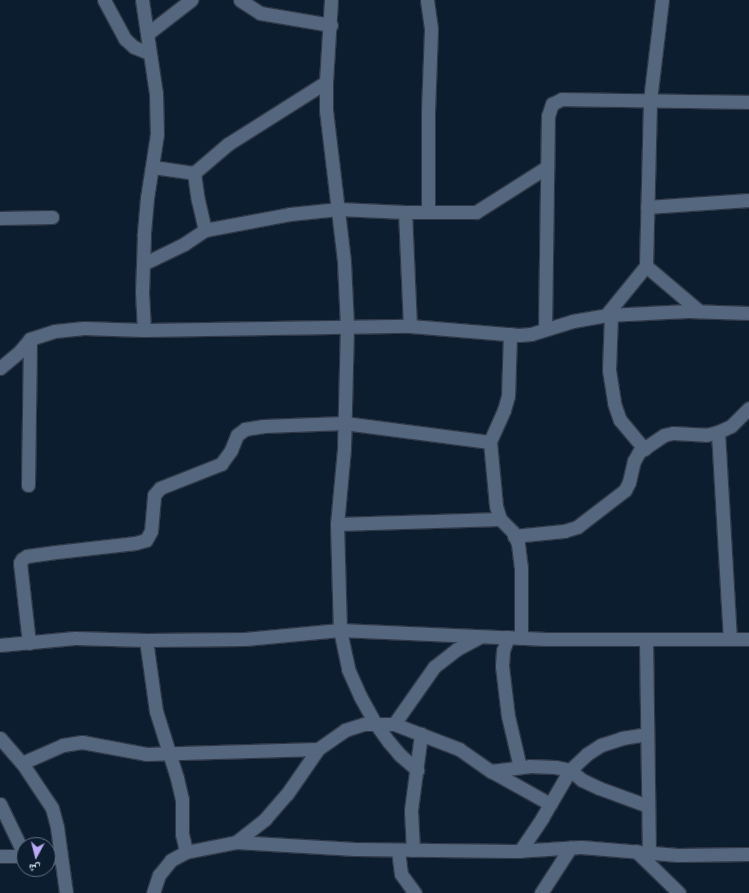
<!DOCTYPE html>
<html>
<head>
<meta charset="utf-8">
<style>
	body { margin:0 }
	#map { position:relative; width:749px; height:893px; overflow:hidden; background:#0d1d30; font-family:"Source Sans 3","Noto Naskh Arabic",sans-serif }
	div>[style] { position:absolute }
	.roads { filter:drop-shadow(1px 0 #313948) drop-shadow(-1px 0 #313948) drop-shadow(0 1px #313948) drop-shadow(0 -1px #313948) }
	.minor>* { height:13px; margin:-6.5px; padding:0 6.5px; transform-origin:6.5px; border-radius:6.5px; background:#54677e }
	span { translate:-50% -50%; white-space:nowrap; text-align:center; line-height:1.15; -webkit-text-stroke:3px #0d1d30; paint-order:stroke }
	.north { position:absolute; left:16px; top:837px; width:40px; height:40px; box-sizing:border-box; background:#0d1d30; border:1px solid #616f80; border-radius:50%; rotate:187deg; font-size:11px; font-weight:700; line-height:16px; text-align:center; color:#dfeaf8 }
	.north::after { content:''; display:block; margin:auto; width:14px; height:18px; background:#baaaf6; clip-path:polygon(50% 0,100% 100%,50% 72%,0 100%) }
</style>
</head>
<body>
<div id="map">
	<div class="roads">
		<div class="minor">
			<div style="left:104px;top:0;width:44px;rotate:61.7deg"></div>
			<div style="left:125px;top:39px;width:12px;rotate:42deg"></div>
			<div style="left:134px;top:47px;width:16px;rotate:22deg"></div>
			<div style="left:142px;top:0;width:95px;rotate:81.5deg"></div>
			<div style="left:156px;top:94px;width:40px;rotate:88.6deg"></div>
			<div style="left:157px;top:134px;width:65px;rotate:98.9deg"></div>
			<div style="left:147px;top:198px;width:38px;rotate:95deg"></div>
			<div style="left:144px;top:236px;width:56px;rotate:92deg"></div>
			<div style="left:142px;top:292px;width:38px;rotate:87deg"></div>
			<div style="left:240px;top:0;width:24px;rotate:33deg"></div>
			<div style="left:260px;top:13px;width:72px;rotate:9.6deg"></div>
			<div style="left:331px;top:0;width:82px;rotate:93.5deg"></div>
			<div style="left:326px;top:82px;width:28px;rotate:90deg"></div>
			<div style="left:326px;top:110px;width:153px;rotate:83.2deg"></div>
			<div style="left:344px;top:262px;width:64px;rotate:87.3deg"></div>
			<div style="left:347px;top:326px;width:123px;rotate:91.4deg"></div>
			<div style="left:344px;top:449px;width:75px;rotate:95.3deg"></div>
			<div style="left:337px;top:524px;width:106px;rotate:88.4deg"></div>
			<div style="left:340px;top:630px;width:40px;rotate:78deg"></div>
			<div style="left:348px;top:669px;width:30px;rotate:66deg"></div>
			<div style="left:360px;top:696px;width:31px;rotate:61deg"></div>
			<div style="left:375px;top:723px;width:24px;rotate:54deg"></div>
			<div style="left:389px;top:742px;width:17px;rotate:50deg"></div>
			<div style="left:400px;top:755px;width:23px;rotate:41deg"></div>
			<div style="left:427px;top:0;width:30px;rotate:82deg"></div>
			<div style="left:431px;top:30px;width:82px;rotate:92.1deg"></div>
			<div style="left:428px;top:112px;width:100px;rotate:90deg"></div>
			<div style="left:147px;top:34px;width:56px;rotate:-37.7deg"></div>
			<div style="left:153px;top:167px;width:41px;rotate:8.3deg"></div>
			<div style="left:194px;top:173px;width:45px;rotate:-40.5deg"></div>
			<div style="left:228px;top:144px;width:116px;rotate:-32.3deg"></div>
			<div style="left:194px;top:173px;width:27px;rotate:82deg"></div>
			<div style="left:198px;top:200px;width:31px;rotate:77deg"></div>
			<div style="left:647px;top:207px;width:102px;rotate:-3.9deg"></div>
			<div style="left:405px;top:212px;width:114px;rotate:87.5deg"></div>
			<div style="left:0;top:218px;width:52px;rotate:-1.1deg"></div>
			<div style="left:143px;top:264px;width:46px;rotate:-26deg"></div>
			<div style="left:184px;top:244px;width:25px;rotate:-34deg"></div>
			<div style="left:205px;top:230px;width:86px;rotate:-10.7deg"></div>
			<div style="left:290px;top:214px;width:49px;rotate:-5.8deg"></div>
			<div style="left:339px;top:209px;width:66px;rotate:2.6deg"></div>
			<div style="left:405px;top:212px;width:71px"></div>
			<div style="left:476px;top:212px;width:84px;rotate:-32.4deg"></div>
			<div style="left:646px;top:266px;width:70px;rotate:40.3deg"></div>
			<div style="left:606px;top:315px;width:63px;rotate:-50.8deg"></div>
			<div style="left:646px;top:266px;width:166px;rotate:-88.6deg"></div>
			<div style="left:650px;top:100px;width:101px;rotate:-83.2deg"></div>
			<div style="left:611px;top:315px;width:55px;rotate:92.1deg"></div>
			<div style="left:609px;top:370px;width:33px;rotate:81deg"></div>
			<div style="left:614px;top:403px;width:18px;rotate:71deg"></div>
			<div style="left:620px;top:420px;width:38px;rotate:50deg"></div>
			<div style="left:545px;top:329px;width:213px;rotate:-89.2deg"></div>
			<div style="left:548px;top:116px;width:13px;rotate:-72deg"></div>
			<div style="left:552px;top:104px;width:11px;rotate:-27deg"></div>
			<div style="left:562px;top:99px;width:187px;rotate:0.9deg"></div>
			<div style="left:510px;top:334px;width:62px;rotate:91.8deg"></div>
			<div style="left:508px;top:396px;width:15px;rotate:106deg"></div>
			<div style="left:504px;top:410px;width:35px;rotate:114deg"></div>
			<div style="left:490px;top:442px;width:64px;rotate:84.6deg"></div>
			<div style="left:496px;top:506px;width:14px;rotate:73deg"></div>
			<div style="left:500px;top:519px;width:18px;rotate:45deg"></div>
			<div style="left:513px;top:532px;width:13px;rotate:67deg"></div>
			<div style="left:518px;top:544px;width:23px;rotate:83deg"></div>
			<div style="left:521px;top:567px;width:71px;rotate:90deg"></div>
			<div style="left:0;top:368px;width:26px;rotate:-40deg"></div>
			<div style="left:20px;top:351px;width:16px;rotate:-50deg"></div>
			<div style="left:30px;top:339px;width:26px;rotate:-18deg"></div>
			<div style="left:55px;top:331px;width:29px;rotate:-6deg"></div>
			<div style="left:84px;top:328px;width:60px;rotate:1.9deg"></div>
			<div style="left:144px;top:330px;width:266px;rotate:-0.9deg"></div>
			<div style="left:410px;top:326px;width:109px;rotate:4.7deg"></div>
			<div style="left:519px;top:335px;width:12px;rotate:-5deg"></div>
			<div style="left:531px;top:334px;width:44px;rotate:-17.2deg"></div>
			<div style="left:573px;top:321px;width:34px;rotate:-10deg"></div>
			<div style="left:606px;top:315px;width:82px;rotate:-2.8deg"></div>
			<div style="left:688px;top:311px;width:61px;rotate:1.9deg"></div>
			<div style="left:718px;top:432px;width:207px;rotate:86.7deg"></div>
			<div style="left:28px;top:485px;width:146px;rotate:-89.2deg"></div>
			<div style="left:337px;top:524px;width:163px;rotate:-1.8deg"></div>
			<div style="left:514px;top:536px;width:50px;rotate:-5.7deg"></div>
			<div style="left:564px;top:531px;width:14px;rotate:-17deg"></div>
			<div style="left:577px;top:527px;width:61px;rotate:-37.6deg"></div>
			<div style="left:625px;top:490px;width:9px;rotate:-63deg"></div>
			<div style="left:629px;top:482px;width:22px;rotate:-77deg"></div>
			<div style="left:634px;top:461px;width:10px;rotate:-61deg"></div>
			<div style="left:639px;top:452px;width:30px;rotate:-34deg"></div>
			<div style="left:664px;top:435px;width:9px;rotate:-13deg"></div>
			<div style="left:673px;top:433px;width:33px;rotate:3deg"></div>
			<div style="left:706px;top:435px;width:12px;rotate:-14deg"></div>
			<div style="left:718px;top:432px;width:14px;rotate:-25deg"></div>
			<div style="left:731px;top:426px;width:25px;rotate:-45deg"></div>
			<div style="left:508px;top:637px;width:15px;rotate:110deg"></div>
			<div style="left:503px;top:651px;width:15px;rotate:94deg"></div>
			<div style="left:502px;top:666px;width:50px;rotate:83.2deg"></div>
			<div style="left:508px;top:716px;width:52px;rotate:76.8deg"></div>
			<div style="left:646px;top:639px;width:215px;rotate:89.2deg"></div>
			<div style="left:146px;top:640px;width:72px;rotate:82deg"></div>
			<div style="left:156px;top:711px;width:70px;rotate:72.6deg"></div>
			<div style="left:177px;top:778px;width:22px;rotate:77deg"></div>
			<div style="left:182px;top:799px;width:35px;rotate:90deg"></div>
			<div style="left:182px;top:834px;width:18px;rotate:77deg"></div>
			<div style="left:29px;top:643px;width:81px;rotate:-96.4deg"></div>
			<div style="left:20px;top:563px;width:4px;rotate:-63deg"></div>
			<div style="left:22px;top:559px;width:6px;rotate:-31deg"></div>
			<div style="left:27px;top:556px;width:29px;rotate:-8deg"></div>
			<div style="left:56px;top:552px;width:80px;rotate:-6.5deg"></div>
			<div style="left:135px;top:543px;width:11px;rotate:-15deg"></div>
			<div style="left:146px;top:540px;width:10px;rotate:-61deg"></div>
			<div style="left:151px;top:531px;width:36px;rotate:-85deg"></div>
			<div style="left:154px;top:495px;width:9px;rotate:-49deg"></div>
			<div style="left:160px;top:488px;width:66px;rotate:-21.5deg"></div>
			<div style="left:221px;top:464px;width:17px;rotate:-54deg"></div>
			<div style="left:231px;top:450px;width:16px;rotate:-68deg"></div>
			<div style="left:237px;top:435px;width:10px;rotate:-37deg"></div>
			<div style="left:245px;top:429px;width:19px;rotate:-9deg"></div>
			<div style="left:264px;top:426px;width:80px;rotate:-2.1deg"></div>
			<div style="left:344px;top:423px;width:147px;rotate:7.4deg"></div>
			<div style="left:0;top:645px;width:75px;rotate:-5.3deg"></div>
			<div style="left:75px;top:638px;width:71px;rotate:1.6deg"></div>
			<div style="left:146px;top:640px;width:99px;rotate:-0.6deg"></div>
			<div style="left:245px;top:639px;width:95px;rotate:-5.4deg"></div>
			<div style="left:340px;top:630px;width:206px;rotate:2.5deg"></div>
			<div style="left:546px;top:639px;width:203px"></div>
			<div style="left:394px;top:724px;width:70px;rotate:-54.9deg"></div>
			<div style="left:434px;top:667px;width:29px;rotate:-38deg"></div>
			<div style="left:457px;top:649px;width:26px;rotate:-28deg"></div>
			<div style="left:0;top:738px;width:33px;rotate:49deg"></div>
			<div style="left:22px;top:763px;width:54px;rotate:56.3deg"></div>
			<div style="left:52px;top:808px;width:20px;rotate:75deg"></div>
			<div style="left:57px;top:827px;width:67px;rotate:82.2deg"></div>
			<div style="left:22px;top:763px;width:45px;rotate:-23.7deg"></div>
			<div style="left:63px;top:745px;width:19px;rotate:-9deg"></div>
			<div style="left:82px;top:742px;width:65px;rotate:10.6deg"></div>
			<div style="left:146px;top:754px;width:172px;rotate:-1.7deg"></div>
			<div style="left:491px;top:771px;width:38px;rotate:-7deg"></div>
			<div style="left:529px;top:766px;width:26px;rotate:2deg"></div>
			<div style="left:555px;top:767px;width:15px;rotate:11deg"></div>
			<div style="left:570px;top:770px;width:16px;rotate:40deg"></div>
			<div style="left:582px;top:780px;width:19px;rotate:25deg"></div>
			<div style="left:599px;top:788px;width:52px;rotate:20.2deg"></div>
			<div style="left:0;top:804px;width:55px;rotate:64.4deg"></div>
			<div style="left:236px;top:842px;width:119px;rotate:3.4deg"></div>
			<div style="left:355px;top:849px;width:159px;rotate:0.7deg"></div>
			<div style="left:514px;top:851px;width:67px;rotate:-3.4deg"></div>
			<div style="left:581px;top:847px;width:97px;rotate:4.7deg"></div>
			<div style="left:678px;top:855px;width:71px;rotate:-0.8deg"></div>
			<div style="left:398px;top:850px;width:24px;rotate:83deg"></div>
			<div style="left:401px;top:874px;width:24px;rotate:54deg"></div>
			<div style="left:413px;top:850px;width:40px;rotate:-92.9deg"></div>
			<div style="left:411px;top:810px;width:77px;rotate:-82.5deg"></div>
			<div style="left:520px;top:851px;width:40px;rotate:-56deg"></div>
			<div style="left:542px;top:818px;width:56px;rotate:-59.7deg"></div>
			<div style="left:570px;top:770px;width:23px;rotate:-43deg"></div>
			<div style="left:587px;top:754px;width:17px;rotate:-33deg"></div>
			<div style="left:601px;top:745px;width:22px;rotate:-18deg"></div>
			<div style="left:622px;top:738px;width:25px;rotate:-9deg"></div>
			<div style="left:636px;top:851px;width:60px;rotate:44.3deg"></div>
			<div style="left:0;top:856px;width:24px"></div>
			<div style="left:48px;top:857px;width:13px;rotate:4deg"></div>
			<div style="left:153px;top:893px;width:19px;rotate:-72deg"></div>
			<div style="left:159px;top:875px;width:19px;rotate:-51deg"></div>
			<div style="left:171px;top:860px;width:17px;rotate:-28deg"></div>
			<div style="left:186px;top:852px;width:51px;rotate:-11.3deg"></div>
			<div style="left:236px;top:842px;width:37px;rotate:-38deg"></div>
			<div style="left:265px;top:819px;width:33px;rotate:-49deg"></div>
			<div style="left:287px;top:794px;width:55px;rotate:-55.4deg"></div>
			<div style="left:318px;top:749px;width:33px;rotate:-35deg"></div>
			<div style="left:345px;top:730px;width:20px;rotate:-18deg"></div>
			<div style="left:364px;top:724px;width:30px"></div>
			<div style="left:394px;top:724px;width:70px;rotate:21deg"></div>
			<div style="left:459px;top:749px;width:39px;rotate:35deg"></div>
			<div style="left:491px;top:771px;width:68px;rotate:29.2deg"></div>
			<div style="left:541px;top:893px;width:54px;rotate:-57.2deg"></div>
		</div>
	</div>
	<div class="north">ش</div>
</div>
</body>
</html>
